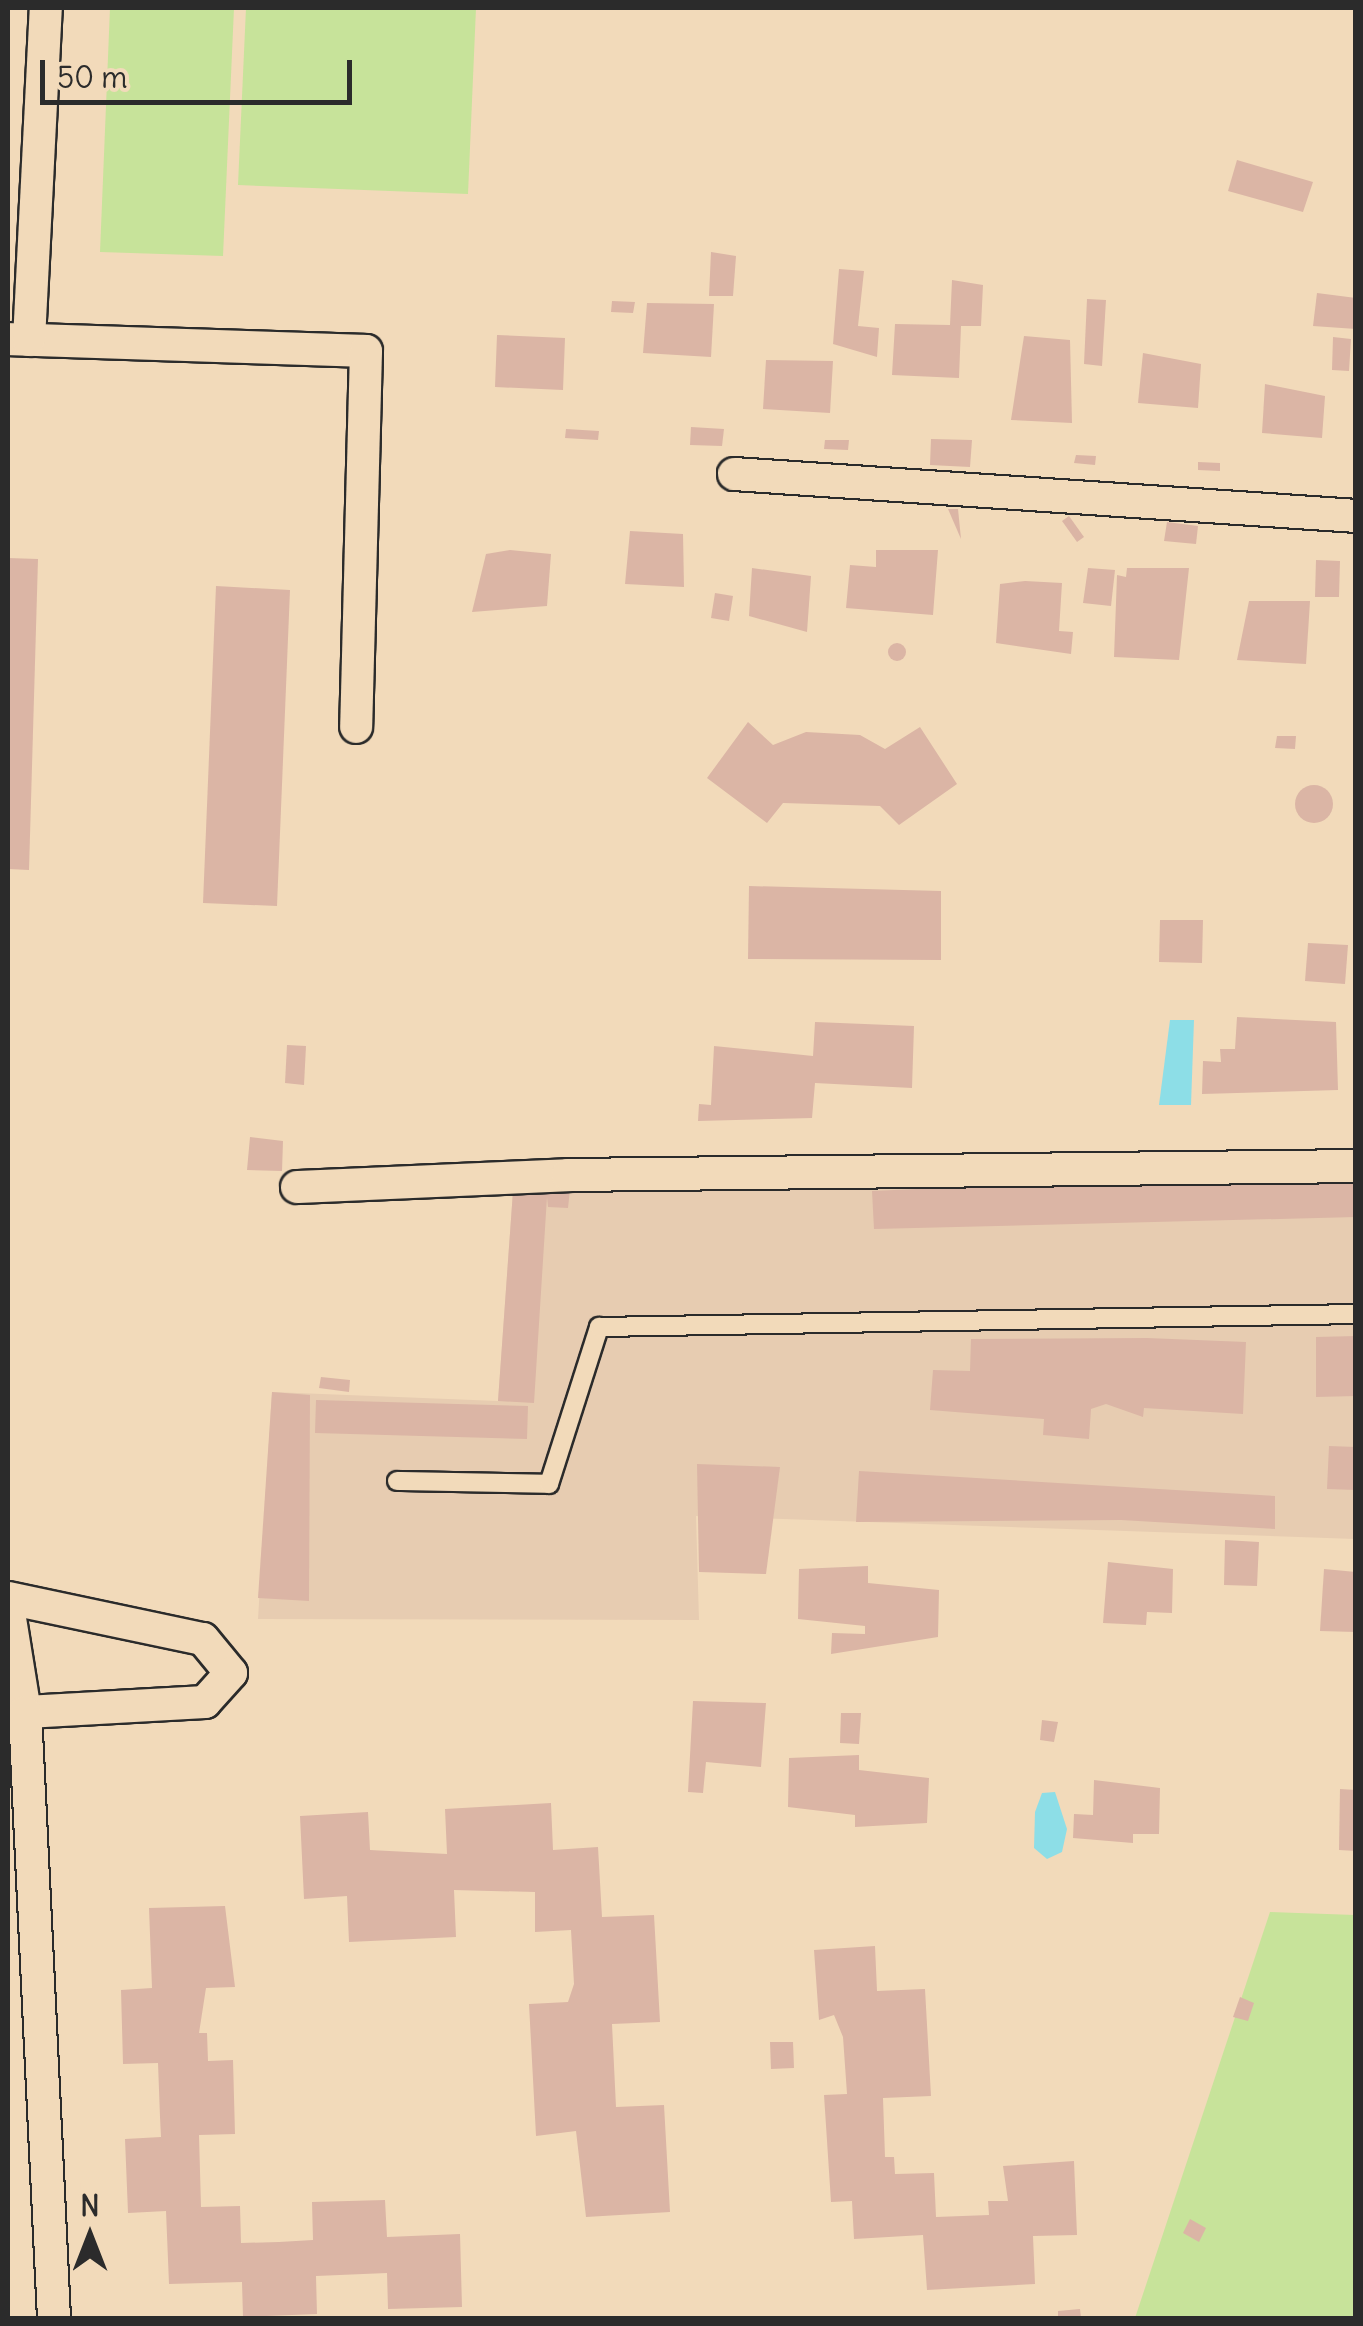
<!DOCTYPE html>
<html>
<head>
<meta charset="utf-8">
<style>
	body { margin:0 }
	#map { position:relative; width:1363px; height:2326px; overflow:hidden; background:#f2daba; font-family:Delius,sans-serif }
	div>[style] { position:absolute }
	.built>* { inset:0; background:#e7ccb1 }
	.green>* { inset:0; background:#c7e39a }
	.water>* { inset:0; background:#8ddee7 }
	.building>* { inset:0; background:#dbb5a5 }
	.round { border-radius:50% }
	.roads { filter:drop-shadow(2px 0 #2b2b2b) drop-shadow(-2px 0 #2b2b2b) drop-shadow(0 2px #2b2b2b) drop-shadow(0 -2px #2b2b2b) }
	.lane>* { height:18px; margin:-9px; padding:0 9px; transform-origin:9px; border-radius:9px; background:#f2daba }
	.street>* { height:32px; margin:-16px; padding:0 16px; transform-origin:16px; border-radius:16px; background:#f2daba }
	span { translate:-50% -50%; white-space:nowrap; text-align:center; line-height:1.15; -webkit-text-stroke:9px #f2daba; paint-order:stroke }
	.frame { position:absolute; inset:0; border:10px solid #2b2b2b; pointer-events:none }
	.north { position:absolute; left:40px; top:2186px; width:100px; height:100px; -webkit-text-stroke:8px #f2daba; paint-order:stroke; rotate:0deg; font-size:28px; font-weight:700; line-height:40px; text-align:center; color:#2b2b2b }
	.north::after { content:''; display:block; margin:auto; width:35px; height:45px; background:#2b2b2b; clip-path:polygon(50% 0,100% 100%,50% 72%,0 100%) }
	.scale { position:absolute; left:40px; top:60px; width:312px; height:45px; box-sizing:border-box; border:5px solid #2b2b2b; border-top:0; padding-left:12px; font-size:30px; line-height:35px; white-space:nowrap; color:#2b2b2b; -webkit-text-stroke:8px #f2daba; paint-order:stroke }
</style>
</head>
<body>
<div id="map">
	<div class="built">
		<div style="clip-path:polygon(1355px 1180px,1355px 1539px,696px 1516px,699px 1620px,258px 1619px,272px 1392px,498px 1401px,513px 1191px)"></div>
	</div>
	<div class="green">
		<div style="clip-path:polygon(110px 8px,234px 8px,223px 256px,100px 252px)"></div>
		<div style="clip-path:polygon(246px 8px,476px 8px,468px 194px,238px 185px)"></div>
		<div style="clip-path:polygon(1270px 1912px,1355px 1915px,1355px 2316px,1135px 2318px)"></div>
	</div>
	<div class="water">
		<div style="clip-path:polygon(1170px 1020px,1194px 1020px,1191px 1105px,1159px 1105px)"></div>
		<div style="clip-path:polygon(1055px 1792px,1067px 1829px,1062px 1852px,1047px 1859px,1034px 1848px,1035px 1812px,1042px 1793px)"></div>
	</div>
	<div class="building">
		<div style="clip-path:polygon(1237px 160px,1313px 182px,1303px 212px,1228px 191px)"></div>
		<div style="clip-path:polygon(711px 252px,736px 256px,733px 296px,709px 296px)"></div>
		<div style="clip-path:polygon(839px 269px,864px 271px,858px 326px,879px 328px,877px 357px,833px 344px)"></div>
		<div style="clip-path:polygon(952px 280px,983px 285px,981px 326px,961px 326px,959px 378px,892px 375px,895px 324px,950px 325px)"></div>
		<div style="clip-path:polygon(1317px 293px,1356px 298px,1356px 329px,1313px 326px)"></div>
		<div style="clip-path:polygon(1087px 299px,1106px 300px,1102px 366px,1084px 364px)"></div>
		<div style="clip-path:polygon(612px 301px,635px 302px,633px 313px,611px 312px)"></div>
		<div style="clip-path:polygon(647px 303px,714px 304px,711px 357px,643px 353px)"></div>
		<div style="clip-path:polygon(497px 335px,565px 338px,563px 390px,495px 387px)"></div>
		<div style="clip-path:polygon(1024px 336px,1070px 340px,1072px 423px,1011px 420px)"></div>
		<div style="clip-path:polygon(1333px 337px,1351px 339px,1349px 371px,1332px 370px)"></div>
		<div style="clip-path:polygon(1143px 353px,1201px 364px,1198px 408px,1138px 403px)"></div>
		<div style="clip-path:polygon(766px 360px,833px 361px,830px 413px,763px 409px)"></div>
		<div style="clip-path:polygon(1265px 384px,1325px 396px,1322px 438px,1262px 433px)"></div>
		<div style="clip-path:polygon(691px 427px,724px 429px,722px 446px,690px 445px)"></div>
		<div style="clip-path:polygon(566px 429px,599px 431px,598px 440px,565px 438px)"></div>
		<div style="clip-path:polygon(931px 439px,972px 440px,970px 467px,930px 465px)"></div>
		<div style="clip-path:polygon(825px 440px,849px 440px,848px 450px,824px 449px)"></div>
		<div style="clip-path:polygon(1076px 455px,1096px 456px,1095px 465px,1074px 463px)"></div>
		<div style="clip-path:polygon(1198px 462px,1220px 463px,1220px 471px,1198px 470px)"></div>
		<div style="clip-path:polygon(948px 509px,958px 509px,961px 539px)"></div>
		<div style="clip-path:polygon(1069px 516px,1084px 537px,1077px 542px,1062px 521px)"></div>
		<div style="clip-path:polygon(1167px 522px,1198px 526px,1196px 544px,1164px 541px)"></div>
		<div style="clip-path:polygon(630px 531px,683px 534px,684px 587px,625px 584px)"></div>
		<div style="clip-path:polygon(510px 550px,551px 554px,547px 606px,472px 612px,486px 554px)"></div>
		<div style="clip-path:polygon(876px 550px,938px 550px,933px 615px,846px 608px,850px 565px,876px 567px)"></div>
		<div style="clip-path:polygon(8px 558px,38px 559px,29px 870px,8px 869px)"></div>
		<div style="clip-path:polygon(1316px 560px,1340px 561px,1339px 597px,1315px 597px)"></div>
		<div style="clip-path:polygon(752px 568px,811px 576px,807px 632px,749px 616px)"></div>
		<div style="clip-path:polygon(1088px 568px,1115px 570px,1111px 606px,1083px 603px)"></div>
		<div style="clip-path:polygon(1127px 568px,1189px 568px,1179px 660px,1114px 657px,1117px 575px,1126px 577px)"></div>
		<div style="clip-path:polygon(1025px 581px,1062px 583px,1059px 631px,1073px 632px,1071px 654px,996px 643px,1000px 584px)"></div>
		<div style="clip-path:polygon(216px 586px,290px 590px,277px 906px,203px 903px)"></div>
		<div style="clip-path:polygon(715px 593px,733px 596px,729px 621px,711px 618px)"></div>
		<div style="clip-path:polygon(1249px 601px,1310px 601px,1306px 664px,1237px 660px)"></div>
		<div class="round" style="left:888px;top:643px;width:18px;height:18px"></div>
		<div style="clip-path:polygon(748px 722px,773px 745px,806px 732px,860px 735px,885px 749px,920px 727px,957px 784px,899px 825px,880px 806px,783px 803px,767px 823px,707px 778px)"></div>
		<div style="clip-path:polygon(1277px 736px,1296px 736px,1295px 749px,1275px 748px)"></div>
		<div class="round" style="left:1295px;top:785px;width:38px;height:38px"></div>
		<div style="clip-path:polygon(749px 886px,941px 891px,941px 960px,748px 959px)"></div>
		<div style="clip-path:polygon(1160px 920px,1203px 920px,1202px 963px,1159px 962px)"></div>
		<div style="clip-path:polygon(1308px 943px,1348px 945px,1345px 984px,1305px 981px)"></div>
		<div style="clip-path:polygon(1237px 1017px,1336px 1022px,1338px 1090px,1202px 1094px,1203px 1061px,1221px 1062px,1220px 1049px,1235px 1049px)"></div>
		<div style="clip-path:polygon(815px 1022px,914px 1026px,912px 1088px,815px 1083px,812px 1118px,698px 1121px,699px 1104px,711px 1105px,714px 1046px,813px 1056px)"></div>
		<div style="clip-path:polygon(287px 1045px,306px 1046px,304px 1085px,285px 1083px)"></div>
		<div style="clip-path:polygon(250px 1137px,283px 1141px,282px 1171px,247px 1170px)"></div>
		<div style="clip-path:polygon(1074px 1182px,1356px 1183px,1356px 1217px,874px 1229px,872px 1191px)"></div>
		<div style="clip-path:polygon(548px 1189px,570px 1189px,568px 1208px,548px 1207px,547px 1197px,534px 1403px,498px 1401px,513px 1191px)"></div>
		<div style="clip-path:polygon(1356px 1336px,1356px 1396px,1316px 1397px,1316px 1337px)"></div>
		<div style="clip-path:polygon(1147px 1338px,1246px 1342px,1243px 1414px,1144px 1408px,1143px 1417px,1106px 1404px,1091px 1409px,1089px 1439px,1043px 1435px,1044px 1419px,930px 1410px,933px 1370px,970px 1371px,971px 1339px)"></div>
		<div style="clip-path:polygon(321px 1377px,350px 1380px,349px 1392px,319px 1388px)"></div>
		<div style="clip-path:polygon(272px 1392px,310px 1395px,309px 1601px,258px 1598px)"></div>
		<div style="clip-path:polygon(316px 1400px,528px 1406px,527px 1439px,315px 1433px)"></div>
		<div style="clip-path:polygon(1329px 1446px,1356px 1447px,1356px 1490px,1327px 1489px)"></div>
		<div style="clip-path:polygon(697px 1464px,780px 1467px,766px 1574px,699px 1572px)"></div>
		<div style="clip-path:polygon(859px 1471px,1275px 1496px,1275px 1529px,1121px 1520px,856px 1522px)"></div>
		<div style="clip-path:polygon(1225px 1540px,1259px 1542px,1257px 1586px,1224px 1585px)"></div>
		<div style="clip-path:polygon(1108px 1562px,1173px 1569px,1172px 1613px,1147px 1612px,1146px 1625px,1103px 1623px)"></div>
		<div style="clip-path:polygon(868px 1566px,868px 1583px,939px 1590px,938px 1637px,831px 1654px,832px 1633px,865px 1634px,865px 1626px,798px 1619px,799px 1569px)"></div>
		<div style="clip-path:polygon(1324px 1569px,1356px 1572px,1356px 1632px,1320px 1631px)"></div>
		<div style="clip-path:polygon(693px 1701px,766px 1703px,761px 1767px,706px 1762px,703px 1793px,688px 1792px)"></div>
		<div style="clip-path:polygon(841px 1713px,861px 1713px,859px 1744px,840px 1743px)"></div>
		<div style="clip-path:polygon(1042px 1720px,1058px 1722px,1054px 1742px,1040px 1740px)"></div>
		<div style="clip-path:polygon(859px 1755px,859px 1770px,929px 1778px,927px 1823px,855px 1827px,855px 1815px,788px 1807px,789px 1758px)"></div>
		<div style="clip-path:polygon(1094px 1780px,1160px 1788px,1159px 1834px,1133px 1834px,1133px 1843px,1073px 1838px,1074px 1814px,1093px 1815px)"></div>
		<div style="clip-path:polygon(1340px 1789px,1356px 1790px,1356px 1851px,1339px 1850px)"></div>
		<div style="clip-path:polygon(551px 1803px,553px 1850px,598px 1847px,602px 1917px,654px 1915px,660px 2022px,612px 2024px,616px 2107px,664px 2105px,670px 2212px,586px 2217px,576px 2131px,536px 2136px,529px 2004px,568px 2002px,574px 1984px,571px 1930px,535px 1932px,535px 1892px,454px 1890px,456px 1937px,349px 1942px,347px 1896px,304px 1899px,300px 1816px,368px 1812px,370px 1850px,447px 1854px,445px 1809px)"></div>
		<div style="clip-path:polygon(225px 1906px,235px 1987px,206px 1988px,199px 2033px,207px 2033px,208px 2061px,233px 2060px,235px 2134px,199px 2135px,201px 2207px,240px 2206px,241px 2243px,279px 2242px,313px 2240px,312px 2202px,385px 2200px,387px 2237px,460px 2234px,462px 2307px,388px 2309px,387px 2273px,316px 2276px,317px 2314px,243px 2317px,242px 2282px,169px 2284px,166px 2211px,128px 2213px,125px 2139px,161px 2137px,160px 2117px,158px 2063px,123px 2064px,121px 1990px,152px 1988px,149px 1908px)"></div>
		<div style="clip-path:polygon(875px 1946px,877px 1991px,925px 1989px,931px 2096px,883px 2098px,885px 2157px,894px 2157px,895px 2174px,934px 2173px,936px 2217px,989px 2215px,988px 2201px,1008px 2201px,1003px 2166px,1074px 2161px,1077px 2235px,1033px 2236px,1035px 2284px,927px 2290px,923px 2235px,854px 2239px,852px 2201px,831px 2202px,824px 2095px,847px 2094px,843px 2037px,834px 2015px,819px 2020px,814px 1950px)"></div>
		<div style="clip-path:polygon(1240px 1997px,1254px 2003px,1248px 2021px,1233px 2017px)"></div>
		<div style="clip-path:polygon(770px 2042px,793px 2042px,794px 2068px,771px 2069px)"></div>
		<div style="clip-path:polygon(1190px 2219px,1206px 2228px,1199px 2242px,1183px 2233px)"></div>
		<div style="clip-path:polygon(1080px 2309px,1081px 2318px,1058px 2318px,1058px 2311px)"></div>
	</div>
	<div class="roads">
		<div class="lane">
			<div style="left:397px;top:1481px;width:152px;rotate:1.1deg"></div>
			<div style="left:549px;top:1484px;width:165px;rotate:-72.3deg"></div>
			<div style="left:599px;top:1327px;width:757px;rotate:-0.98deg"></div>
		</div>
		<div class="street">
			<div style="left:8px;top:339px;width:358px;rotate:1.9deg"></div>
			<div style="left:366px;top:351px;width:376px;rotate:91.5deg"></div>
			<div style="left:29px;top:340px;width:332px;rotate:-87.1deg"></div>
			<div style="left:734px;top:474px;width:623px;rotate:3.86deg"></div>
			<div style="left:297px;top:1187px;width:271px;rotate:-2.5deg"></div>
			<div style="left:568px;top:1175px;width:788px;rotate:-0.65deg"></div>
			<div style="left:8px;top:1598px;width:199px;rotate:11.9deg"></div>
			<div style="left:203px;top:1639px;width:44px;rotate:50.5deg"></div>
			<div style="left:231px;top:1673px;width:39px;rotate:132deg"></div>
			<div style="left:205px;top:1702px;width:197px;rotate:176.8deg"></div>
			<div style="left:8px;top:1606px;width:107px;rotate:80.9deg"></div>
			<div style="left:25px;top:1712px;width:607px;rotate:87.26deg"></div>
		</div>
	</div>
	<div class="frame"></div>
	<div class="north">N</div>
	<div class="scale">50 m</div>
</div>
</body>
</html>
